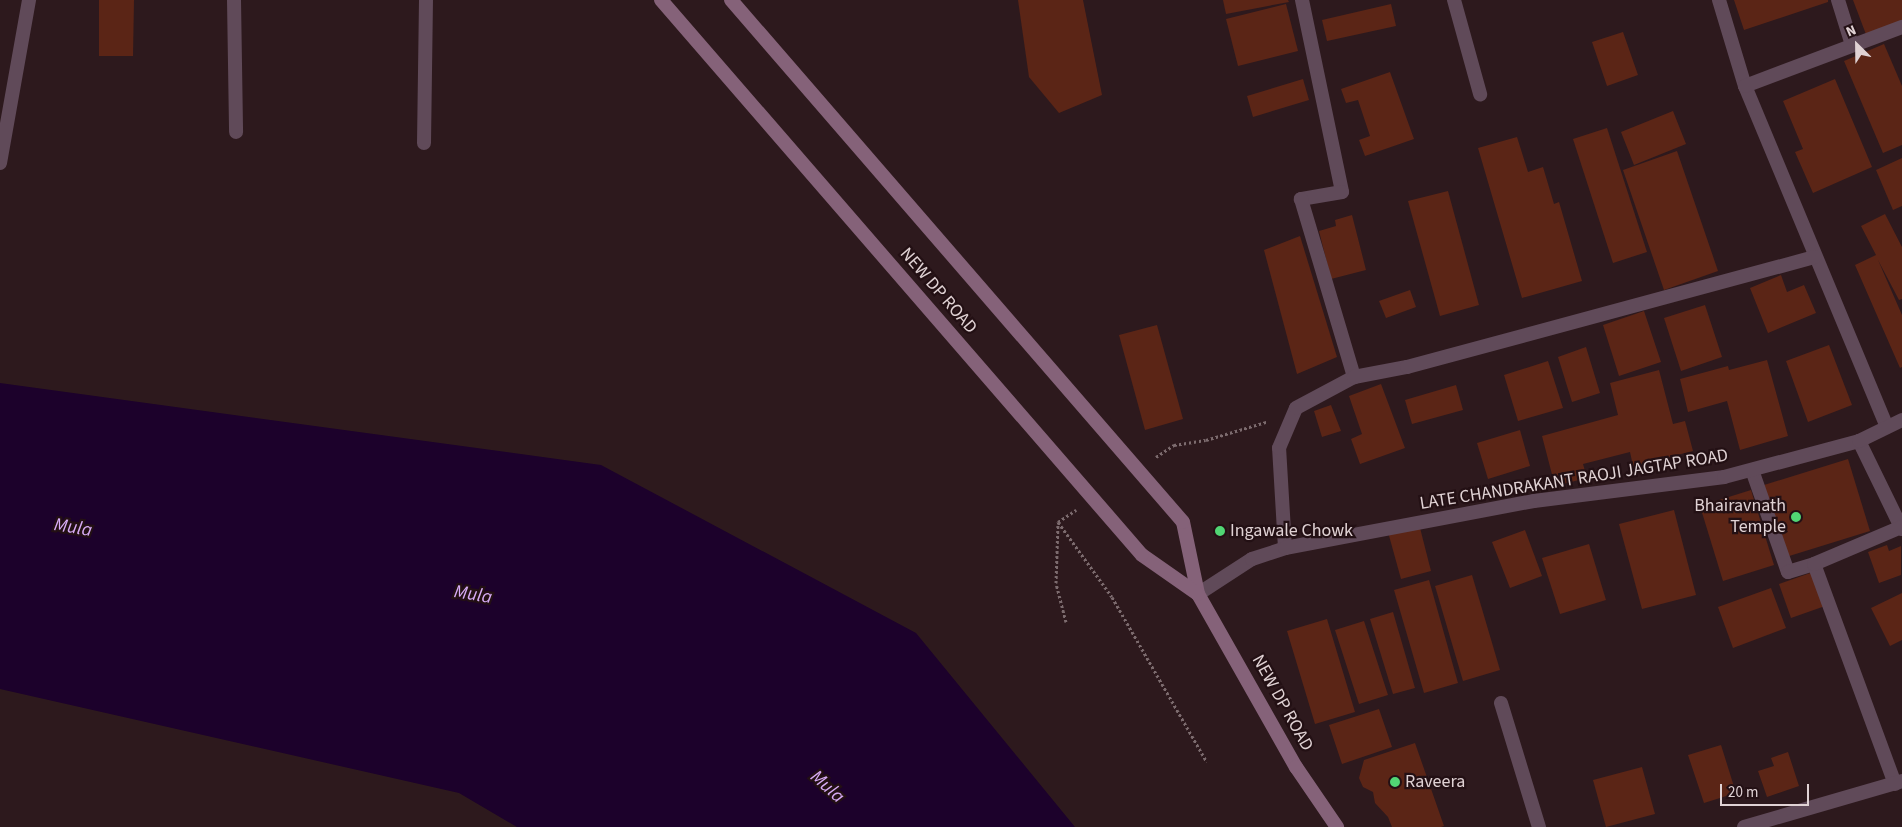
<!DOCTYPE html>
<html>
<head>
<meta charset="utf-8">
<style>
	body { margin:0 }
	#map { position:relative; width:1902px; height:827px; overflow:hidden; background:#2d191d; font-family:"Source Sans 3",sans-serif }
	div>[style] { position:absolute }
	.water>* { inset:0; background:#1c012b }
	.building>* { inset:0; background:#5b2516 }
	.path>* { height:3px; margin-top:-1.5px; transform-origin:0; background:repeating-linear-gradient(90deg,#7c6b6e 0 2.5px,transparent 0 5px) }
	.service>* { height:14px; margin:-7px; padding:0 7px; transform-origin:7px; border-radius:7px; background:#604a59 }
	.minor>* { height:14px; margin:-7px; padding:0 7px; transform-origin:7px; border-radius:7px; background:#604a59 }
	.tertiary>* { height:14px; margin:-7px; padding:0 7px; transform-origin:7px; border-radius:7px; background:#604a59 }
	.secondary>* { height:14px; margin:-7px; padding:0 7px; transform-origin:7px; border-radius:7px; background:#856279 }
	.secondary-bridge>* { height:14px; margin:-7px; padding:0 7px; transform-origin:7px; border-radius:7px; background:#856279 }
	.dots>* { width:14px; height:14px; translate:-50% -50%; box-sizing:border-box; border:2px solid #231014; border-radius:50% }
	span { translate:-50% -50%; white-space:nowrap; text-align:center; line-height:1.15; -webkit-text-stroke:4.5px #231014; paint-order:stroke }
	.street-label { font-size:18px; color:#e0d2d4 }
	.poi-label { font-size:18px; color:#e0d2d4 }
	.right { translate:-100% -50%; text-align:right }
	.left { translate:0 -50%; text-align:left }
	.water-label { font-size:19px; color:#d7abf5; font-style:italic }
	.north { position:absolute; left:1832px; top:20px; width:50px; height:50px; -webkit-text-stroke:4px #231014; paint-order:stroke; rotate:337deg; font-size:14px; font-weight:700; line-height:20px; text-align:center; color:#e0d2d4 }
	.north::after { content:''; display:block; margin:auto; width:18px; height:22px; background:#e0d2d4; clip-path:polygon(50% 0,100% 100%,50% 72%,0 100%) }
	.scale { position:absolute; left:1720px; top:784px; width:89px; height:22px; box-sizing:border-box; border:2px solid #e0d2d4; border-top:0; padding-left:6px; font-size:15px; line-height:18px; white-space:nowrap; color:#e0d2d4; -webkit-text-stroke:4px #231014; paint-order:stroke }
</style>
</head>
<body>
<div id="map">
	<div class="water">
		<div style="clip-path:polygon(0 383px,601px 465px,916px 633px,1075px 827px,517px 827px,459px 793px,0 689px)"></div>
	</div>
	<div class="building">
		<div style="clip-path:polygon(99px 0,134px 0,133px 56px,99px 56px)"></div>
		<div style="clip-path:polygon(1018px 0,1083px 0,1102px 95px,1059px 113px,1029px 77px)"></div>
		<div style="clip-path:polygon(1223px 0,1288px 0,1289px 2px,1226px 14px)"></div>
		<div style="clip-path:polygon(1734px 0,1828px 0,1828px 2px,1744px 30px)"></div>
		<div style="clip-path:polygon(1853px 0,1902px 0,1902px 24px,1867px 37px)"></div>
		<div style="clip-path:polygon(1286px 4px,1298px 51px,1238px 66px,1226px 19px)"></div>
		<div style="clip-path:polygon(1391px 4px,1396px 26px,1327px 41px,1322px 20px)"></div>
		<div style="clip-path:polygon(1623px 32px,1638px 75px,1607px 86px,1592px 42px)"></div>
		<div style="clip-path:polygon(1884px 44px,1902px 86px,1902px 145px,1883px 153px,1844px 61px)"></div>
		<div style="clip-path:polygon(1390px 72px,1414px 139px,1365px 156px,1359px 140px,1370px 136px,1358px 100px,1346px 103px,1341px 89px)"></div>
		<div style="clip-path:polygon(1303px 79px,1309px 100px,1253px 117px,1247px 96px)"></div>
		<div style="clip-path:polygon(1835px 79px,1872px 167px,1813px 193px,1795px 152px,1803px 149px,1783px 101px)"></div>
		<div style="clip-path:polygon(1673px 111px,1686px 144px,1634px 165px,1621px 132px)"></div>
		<div style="clip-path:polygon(1607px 128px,1647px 252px,1613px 263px,1573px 139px)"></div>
		<div style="clip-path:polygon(1517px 137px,1528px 172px,1543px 167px,1554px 204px,1559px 202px,1582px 281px,1522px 298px,1478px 148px)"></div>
		<div style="clip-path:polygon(1677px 151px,1718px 271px,1664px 290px,1623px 170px)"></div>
		<div style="clip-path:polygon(1902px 158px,1902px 206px,1893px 210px,1876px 170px)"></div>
		<div style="clip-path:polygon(1448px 191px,1479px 305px,1440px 316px,1408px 201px)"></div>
		<div style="clip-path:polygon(1885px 214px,1902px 247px,1902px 299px,1899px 300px,1878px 260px,1902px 315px,1902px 367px,1900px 368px,1855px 265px,1876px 255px,1861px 226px)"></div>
		<div style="clip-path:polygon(1352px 215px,1366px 270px,1331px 279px,1319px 231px,1336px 226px,1335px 220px)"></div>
		<div style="clip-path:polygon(1300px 236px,1337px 357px,1297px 374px,1264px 250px)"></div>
		<div style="clip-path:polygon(1781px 275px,1787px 292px,1804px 285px,1816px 313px,1768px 333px,1750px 288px)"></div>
		<div style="clip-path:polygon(1410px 290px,1416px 307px,1386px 318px,1379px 301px)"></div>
		<div style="clip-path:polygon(1705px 305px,1722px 357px,1681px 371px,1664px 318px)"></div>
		<div style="clip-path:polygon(1644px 311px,1661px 362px,1619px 376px,1603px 325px)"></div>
		<div style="clip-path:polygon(1157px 325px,1183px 419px,1145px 430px,1119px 335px)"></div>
		<div style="clip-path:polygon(1829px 345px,1852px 405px,1808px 422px,1786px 361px)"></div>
		<div style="clip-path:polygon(1586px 347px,1600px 393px,1572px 402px,1558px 357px)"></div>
		<div style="clip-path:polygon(1767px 360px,1788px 436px,1740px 450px,1727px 401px,1688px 412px,1680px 379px,1728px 366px,1729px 370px)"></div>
		<div style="clip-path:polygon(1548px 361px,1563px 408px,1518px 421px,1504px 375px)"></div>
		<div style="clip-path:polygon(1659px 370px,1673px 424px,1685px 421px,1693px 451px,1633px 466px,1630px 452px,1583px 464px,1587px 478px,1555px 486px,1542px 436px,1618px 415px,1610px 383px)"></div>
		<div style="clip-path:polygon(1381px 384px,1405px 448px,1360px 464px,1351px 439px,1362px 434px,1349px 396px)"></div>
		<div style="clip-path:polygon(1456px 385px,1463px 410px,1412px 424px,1405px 400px)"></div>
		<div style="clip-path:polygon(1331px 405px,1341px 431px,1322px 437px,1314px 411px)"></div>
		<div style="clip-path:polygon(1520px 430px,1530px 466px,1488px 479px,1477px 443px)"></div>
		<div style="clip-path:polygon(1848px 459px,1870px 531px,1786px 557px,1764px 485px)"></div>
		<div style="clip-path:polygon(1751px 490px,1774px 565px,1723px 581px,1700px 506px)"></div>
		<div style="clip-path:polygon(1674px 510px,1696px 595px,1642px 609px,1619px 524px)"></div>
		<div style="clip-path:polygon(1419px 524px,1431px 571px,1401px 579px,1388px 532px)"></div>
		<div style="clip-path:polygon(1525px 530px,1542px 576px,1510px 588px,1492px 542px)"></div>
		<div style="clip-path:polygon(1589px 544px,1606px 600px,1560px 614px,1542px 558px)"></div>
		<div style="clip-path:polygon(1887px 545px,1889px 551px,1901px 546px,1901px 575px,1879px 583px,1868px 552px)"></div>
		<div style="clip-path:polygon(1816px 571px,1828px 605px,1791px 618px,1779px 584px)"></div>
		<div style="clip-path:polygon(1472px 575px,1500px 670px,1463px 681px,1435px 586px)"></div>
		<div style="clip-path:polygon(1429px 580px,1458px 683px,1424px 693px,1394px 590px)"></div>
		<div style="clip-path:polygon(1771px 588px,1786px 628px,1733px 648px,1718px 607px)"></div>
		<div style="clip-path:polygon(1902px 593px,1902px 640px,1890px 646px,1871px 608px)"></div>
		<div style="clip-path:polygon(1393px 612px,1415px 688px,1393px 694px,1370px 619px)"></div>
		<div style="clip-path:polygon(1327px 619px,1355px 712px,1315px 724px,1287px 631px)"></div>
		<div style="clip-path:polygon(1364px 621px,1388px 695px,1359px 704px,1335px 630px)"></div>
		<div style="clip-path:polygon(1379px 709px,1392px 747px,1342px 764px,1329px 725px)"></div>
		<div style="clip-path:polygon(1415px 743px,1444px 826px,1441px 827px,1392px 827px,1388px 817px,1375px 803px,1373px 792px,1363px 787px,1359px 778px,1364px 760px)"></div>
		<div style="clip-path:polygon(1721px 745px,1736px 793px,1704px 803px,1688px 755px)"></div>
		<div style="clip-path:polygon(1788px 752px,1799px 786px,1767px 797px,1758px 771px,1774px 766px,1771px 758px)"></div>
		<div style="clip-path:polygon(1642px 767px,1655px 814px,1606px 827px,1593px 780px)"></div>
	</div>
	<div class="path">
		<div style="left:1156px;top:457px;width:22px;rotate:-34deg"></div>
		<div style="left:1174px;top:445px;width:32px;rotate:-9deg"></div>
		<div style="left:1206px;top:440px;width:63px;rotate:-16.7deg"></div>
		<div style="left:1058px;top:522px;width:92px;rotate:54.2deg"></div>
		<div style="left:1112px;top:597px;width:190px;rotate:60.1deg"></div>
		<div style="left:1066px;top:622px;width:40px;rotate:-104.4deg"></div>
		<div style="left:1056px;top:583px;width:61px;rotate:-88.1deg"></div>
		<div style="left:1058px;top:522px;width:22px;rotate:-34deg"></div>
	</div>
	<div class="service">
		<div style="left:234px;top:0;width:132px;rotate:89.1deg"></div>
		<div style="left:424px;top:143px;width:143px;rotate:-89.2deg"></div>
		<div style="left:0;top:163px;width:166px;rotate:-79.9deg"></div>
	</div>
	<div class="minor">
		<div style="left:1302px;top:0;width:196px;rotate:78.2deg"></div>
		<div style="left:1342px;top:192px;width:42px;rotate:170.3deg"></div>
		<div style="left:1301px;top:199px;width:186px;rotate:73.4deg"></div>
		<div style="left:1454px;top:0;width:98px;rotate:74.5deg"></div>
		<div style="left:1719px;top:0;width:90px;rotate:73.2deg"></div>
		<div style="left:1745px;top:86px;width:369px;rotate:67.4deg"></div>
		<div style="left:1838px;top:0;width:47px;rotate:72.7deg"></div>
		<div style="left:1745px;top:86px;width:168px;rotate:-20.6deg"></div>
		<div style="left:1859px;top:441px;width:98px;rotate:64deg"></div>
		<div style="left:1752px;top:470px;width:108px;rotate:70.6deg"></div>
		<div style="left:1788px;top:572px;width:27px;rotate:-17deg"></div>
		<div style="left:1285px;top:548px;width:100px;rotate:-93.4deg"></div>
		<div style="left:1279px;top:448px;width:43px;rotate:-67deg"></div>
		<div style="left:1296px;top:408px;width:66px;rotate:-28.1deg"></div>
		<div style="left:1354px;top:377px;width:54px;rotate:-10.7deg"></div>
		<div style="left:1407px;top:367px;width:422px;rotate:-15.1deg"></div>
		<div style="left:1501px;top:703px;width:130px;rotate:73deg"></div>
		<div style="left:1895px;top:784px;width:234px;rotate:-110.2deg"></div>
		<div style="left:1814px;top:564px;width:95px;rotate:-23deg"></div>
		<div style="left:1744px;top:827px;width:165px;rotate:-16.2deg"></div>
	</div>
	<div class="tertiary">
		<div style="left:1198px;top:594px;width:64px;rotate:-32.9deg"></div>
		<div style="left:1252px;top:559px;width:35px;rotate:-18deg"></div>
		<div style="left:1285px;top:548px;width:253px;rotate:-10.7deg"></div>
		<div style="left:1534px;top:501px;width:192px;rotate:-7.2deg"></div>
		<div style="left:1724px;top:477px;width:140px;rotate:-14.9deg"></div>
		<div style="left:1859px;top:441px;width:48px;rotate:-26deg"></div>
	</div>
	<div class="secondary">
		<div style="left:1183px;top:522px;width:74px;rotate:78.2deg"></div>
		<div style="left:1198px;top:594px;width:199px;rotate:60.5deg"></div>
		<div style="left:1296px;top:767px;width:73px;rotate:55.7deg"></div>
		<div style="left:1142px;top:555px;width:68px;rotate:34.9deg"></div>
	</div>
	<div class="secondary-bridge">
		<div style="left:661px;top:0;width:734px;rotate:49.09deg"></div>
		<div style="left:731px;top:0;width:690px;rotate:49.11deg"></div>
	</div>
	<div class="dots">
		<div style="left:1796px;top:517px;background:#51d674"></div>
		<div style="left:1220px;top:531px;background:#51d674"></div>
		<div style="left:1395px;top:782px;background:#51d674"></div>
	</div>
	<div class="street-label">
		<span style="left:938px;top:291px;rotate:49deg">NEW DP ROAD</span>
		<span style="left:1574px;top:480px;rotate:-9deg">LATE CHANDRAKANT RAOJI JAGTAP ROAD</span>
		<span style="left:1282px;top:703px;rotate:61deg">NEW DP ROAD</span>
	</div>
	<div class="poi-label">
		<span class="right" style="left:1786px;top:517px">Bhairavnath<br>Temple</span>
		<span class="left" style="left:1230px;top:531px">Ingawale Chowk</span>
		<span class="left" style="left:1405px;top:782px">Raveera</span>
	</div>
	<div class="water-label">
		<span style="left:73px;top:528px;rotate:9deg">Mula</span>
		<span style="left:473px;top:595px;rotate:9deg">Mula</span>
		<span style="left:827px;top:787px;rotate:42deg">Mula</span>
	</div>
	<div class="north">N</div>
	<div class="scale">20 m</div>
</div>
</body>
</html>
